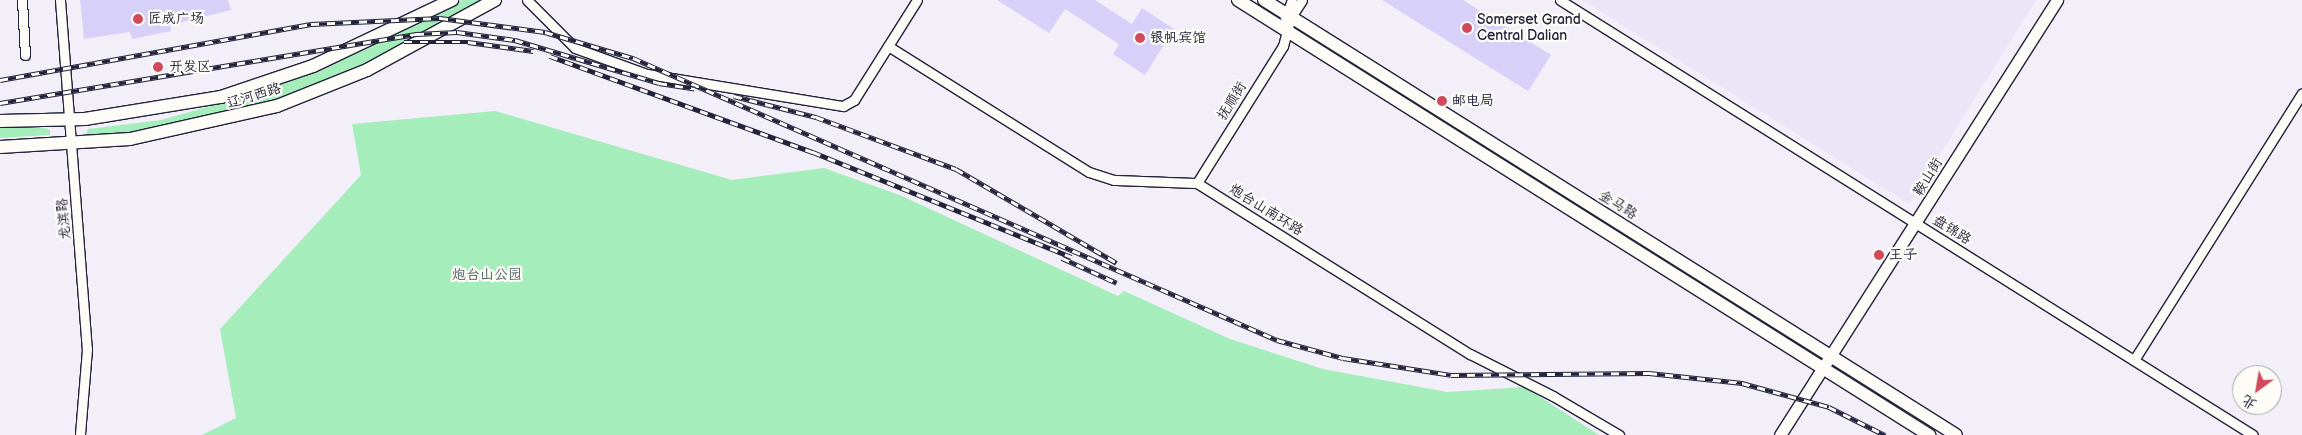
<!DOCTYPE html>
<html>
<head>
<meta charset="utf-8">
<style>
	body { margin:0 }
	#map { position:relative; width:2302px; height:435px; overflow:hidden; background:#f2eff8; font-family:"Balsamiq Sans","LXGW WenKai TC",sans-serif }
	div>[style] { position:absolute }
	.built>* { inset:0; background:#eae6f8 }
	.green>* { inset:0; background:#a5eebc }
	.building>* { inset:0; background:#d7d0f9 }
	.roads { filter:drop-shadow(1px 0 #22223b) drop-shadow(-1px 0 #22223b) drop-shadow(0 1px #22223b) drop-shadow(0 -1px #22223b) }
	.minor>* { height:9px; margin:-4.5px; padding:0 4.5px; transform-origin:4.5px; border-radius:4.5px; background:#fdfcf7 }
	.tertiary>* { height:11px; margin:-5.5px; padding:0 5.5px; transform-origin:5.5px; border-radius:5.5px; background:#fdfcf7 }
	.secondary>* { height:12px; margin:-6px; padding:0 6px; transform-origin:6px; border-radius:6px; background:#fdfcf7 }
	.rail>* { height:4.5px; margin-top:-2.25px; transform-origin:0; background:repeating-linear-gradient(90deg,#fdfcf7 0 8px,#22223b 0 16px); box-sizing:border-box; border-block:1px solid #22223b }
	.dots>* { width:14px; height:14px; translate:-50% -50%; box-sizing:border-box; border:2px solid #fdfcf7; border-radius:50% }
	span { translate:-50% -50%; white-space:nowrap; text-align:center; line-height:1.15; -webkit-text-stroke:4.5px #fdfcf7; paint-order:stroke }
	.poi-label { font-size:14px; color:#22223b }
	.left { translate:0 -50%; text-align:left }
	.street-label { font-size:14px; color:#22223b }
	.park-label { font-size:14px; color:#495f62 }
	.north { position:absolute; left:2232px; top:365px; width:50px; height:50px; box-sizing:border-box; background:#fdfcf7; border:1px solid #a5a5ac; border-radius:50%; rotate:212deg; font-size:14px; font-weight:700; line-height:20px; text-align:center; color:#22223b }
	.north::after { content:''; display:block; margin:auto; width:18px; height:22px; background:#d1495b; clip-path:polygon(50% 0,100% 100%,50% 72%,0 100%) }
</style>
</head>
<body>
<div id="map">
	<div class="built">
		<div style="clip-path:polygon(1582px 0,2036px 0,1909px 204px)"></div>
	</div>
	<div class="green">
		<div style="clip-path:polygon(462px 0,486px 0,335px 79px,279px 100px,137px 133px,85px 137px,88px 129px,161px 120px,253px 94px,361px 51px)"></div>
		<div style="clip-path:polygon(495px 111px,732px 180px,824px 168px,902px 196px,1118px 296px,1124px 291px,1230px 339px,1323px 369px,1447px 392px,1525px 387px,1599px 435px,202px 435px,236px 418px,220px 329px,361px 175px,352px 124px)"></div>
		<div style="clip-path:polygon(0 127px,45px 128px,50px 130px,50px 135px,0 138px)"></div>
	</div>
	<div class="building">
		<div style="clip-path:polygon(80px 0,228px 0,231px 10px,170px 25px,171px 31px,132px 39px,130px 32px,84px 39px)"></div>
		<div style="clip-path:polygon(997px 0,1095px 0,1132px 24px,1142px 8px,1174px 29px,1145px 75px,1113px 54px,1119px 44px,1065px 9px,1049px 33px)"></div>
		<div style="clip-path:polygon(1382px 0,1463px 0,1551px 55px,1528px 91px)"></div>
	</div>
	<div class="roads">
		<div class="minor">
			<div style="left:22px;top:0;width:55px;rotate:86.9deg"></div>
			<div style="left:60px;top:0;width:350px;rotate:85.6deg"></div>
			<div style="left:87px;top:349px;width:86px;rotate:94.7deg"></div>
			<div style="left:527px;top:0;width:68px;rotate:45deg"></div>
			<div style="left:575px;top:48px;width:77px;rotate:19.9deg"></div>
			<div style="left:647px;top:74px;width:199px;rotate:9.3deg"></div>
			<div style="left:843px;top:106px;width:13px;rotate:-29deg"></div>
			<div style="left:854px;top:100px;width:118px;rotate:-57.8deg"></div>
			<div style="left:1560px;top:0;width:818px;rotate:32.12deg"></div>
			<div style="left:1285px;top:18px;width:19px;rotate:-69deg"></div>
			<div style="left:888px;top:46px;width:237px;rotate:32.1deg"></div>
			<div style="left:1089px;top:172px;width:26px;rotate:18deg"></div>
			<div style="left:1114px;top:180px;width:83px;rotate:2.1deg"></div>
			<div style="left:1197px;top:183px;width:322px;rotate:32.1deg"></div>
			<div style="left:1470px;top:354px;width:93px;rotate:26.8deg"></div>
			<div style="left:1553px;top:396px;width:77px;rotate:30.6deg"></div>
			<div style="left:1197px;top:183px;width:162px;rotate:-57.9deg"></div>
			<div style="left:1283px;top:46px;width:30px;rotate:-75deg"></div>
			<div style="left:1291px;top:17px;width:20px;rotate:-57deg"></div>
			<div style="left:2134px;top:360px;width:315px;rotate:-57.8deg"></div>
		</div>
		<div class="tertiary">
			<div style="left:1780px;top:435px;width:516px;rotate:-57.51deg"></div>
		</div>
		<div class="secondary">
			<div style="left:1238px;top:0;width:817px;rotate:32.19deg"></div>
			<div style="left:1264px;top:0;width:817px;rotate:32.15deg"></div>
			<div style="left:0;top:121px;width:85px;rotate:-1.3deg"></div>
			<div style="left:85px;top:119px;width:138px;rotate:-9.2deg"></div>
			<div style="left:221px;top:97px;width:97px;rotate:-18.6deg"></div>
			<div style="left:313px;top:66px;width:154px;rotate:-25.4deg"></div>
			<div style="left:0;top:147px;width:130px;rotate:-3.5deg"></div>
			<div style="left:130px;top:139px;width:151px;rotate:-12.7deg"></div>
			<div style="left:277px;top:106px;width:97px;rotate:-21.8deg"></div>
			<div style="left:367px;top:70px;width:146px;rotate:-28.7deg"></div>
		</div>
	</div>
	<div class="rail">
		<div style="left:404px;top:42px;width:64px"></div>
		<div style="left:468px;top:42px;width:66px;rotate:7.9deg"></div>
		<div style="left:550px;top:56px;width:280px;rotate:20.1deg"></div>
		<div style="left:813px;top:152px;width:279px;rotate:22.1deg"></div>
		<div style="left:0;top:80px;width:316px;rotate:-10.2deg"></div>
		<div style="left:311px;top:24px;width:129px;rotate:-2.7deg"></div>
		<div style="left:440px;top:18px;width:106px;rotate:7.6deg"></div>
		<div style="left:545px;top:32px;width:92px;rotate:16.5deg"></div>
		<div style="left:633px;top:58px;width:703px;rotate:23.65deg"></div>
		<div style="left:1277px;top:340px;width:68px;rotate:15.3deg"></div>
		<div style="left:1343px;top:358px;width:109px;rotate:8.9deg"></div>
		<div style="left:1451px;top:375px;width:198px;rotate:-0.6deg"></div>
		<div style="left:1649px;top:373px;width:94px;rotate:6.1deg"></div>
		<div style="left:1742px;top:383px;width:90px;rotate:15.4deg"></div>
		<div style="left:1829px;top:407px;width:63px;rotate:26.6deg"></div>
		<div style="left:734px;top:96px;width:85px;rotate:14.4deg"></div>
		<div style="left:816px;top:117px;width:149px;rotate:20.4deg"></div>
		<div style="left:956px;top:169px;width:186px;rotate:30.3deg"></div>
		<div style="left:0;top:103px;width:422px;rotate:-9.4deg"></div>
		<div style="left:416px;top:34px;width:41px;rotate:-2.8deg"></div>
		<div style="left:457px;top:32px;width:59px;rotate:7.9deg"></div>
		<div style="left:515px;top:40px;width:150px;rotate:16.6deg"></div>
		<div style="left:659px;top:83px;width:36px;rotate:9deg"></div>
		<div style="left:1062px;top:258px;width:60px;rotate:24.4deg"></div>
	</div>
	<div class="dots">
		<div style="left:138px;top:19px;background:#d1495b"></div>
		<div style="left:1467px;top:28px;background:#d1495b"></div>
		<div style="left:1140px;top:38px;background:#d1495b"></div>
		<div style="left:158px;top:67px;background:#d1495b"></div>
		<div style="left:1442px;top:101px;background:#d1495b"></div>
		<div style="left:1879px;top:255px;background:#d1495b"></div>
	</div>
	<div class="poi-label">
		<span class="left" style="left:148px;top:19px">匠成广场</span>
		<span class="left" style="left:1477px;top:28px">Somerset Grand<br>Central Dalian</span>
		<span class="left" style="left:1150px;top:38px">银帆宾馆</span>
		<span class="left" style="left:169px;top:67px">开发区</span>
		<span class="left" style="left:1452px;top:101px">邮电局</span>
		<span class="left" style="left:1889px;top:255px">王子</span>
	</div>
	<div class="street-label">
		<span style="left:254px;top:96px;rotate:-17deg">辽河西路</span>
		<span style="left:1232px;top:101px;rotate:-58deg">抚顺街</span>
		<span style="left:1928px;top:177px;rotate:-58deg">鞍山街</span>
		<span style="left:1618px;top:205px;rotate:32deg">金马路</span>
		<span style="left:1266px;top:210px;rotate:32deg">炮台山南环路</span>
		<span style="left:64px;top:219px;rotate:-95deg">龙滨路</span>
		<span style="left:1952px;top:230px;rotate:32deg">盘锦路</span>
	</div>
	<div class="park-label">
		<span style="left:487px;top:275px">炮台山公园</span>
	</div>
	<div class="north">北</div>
</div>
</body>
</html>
